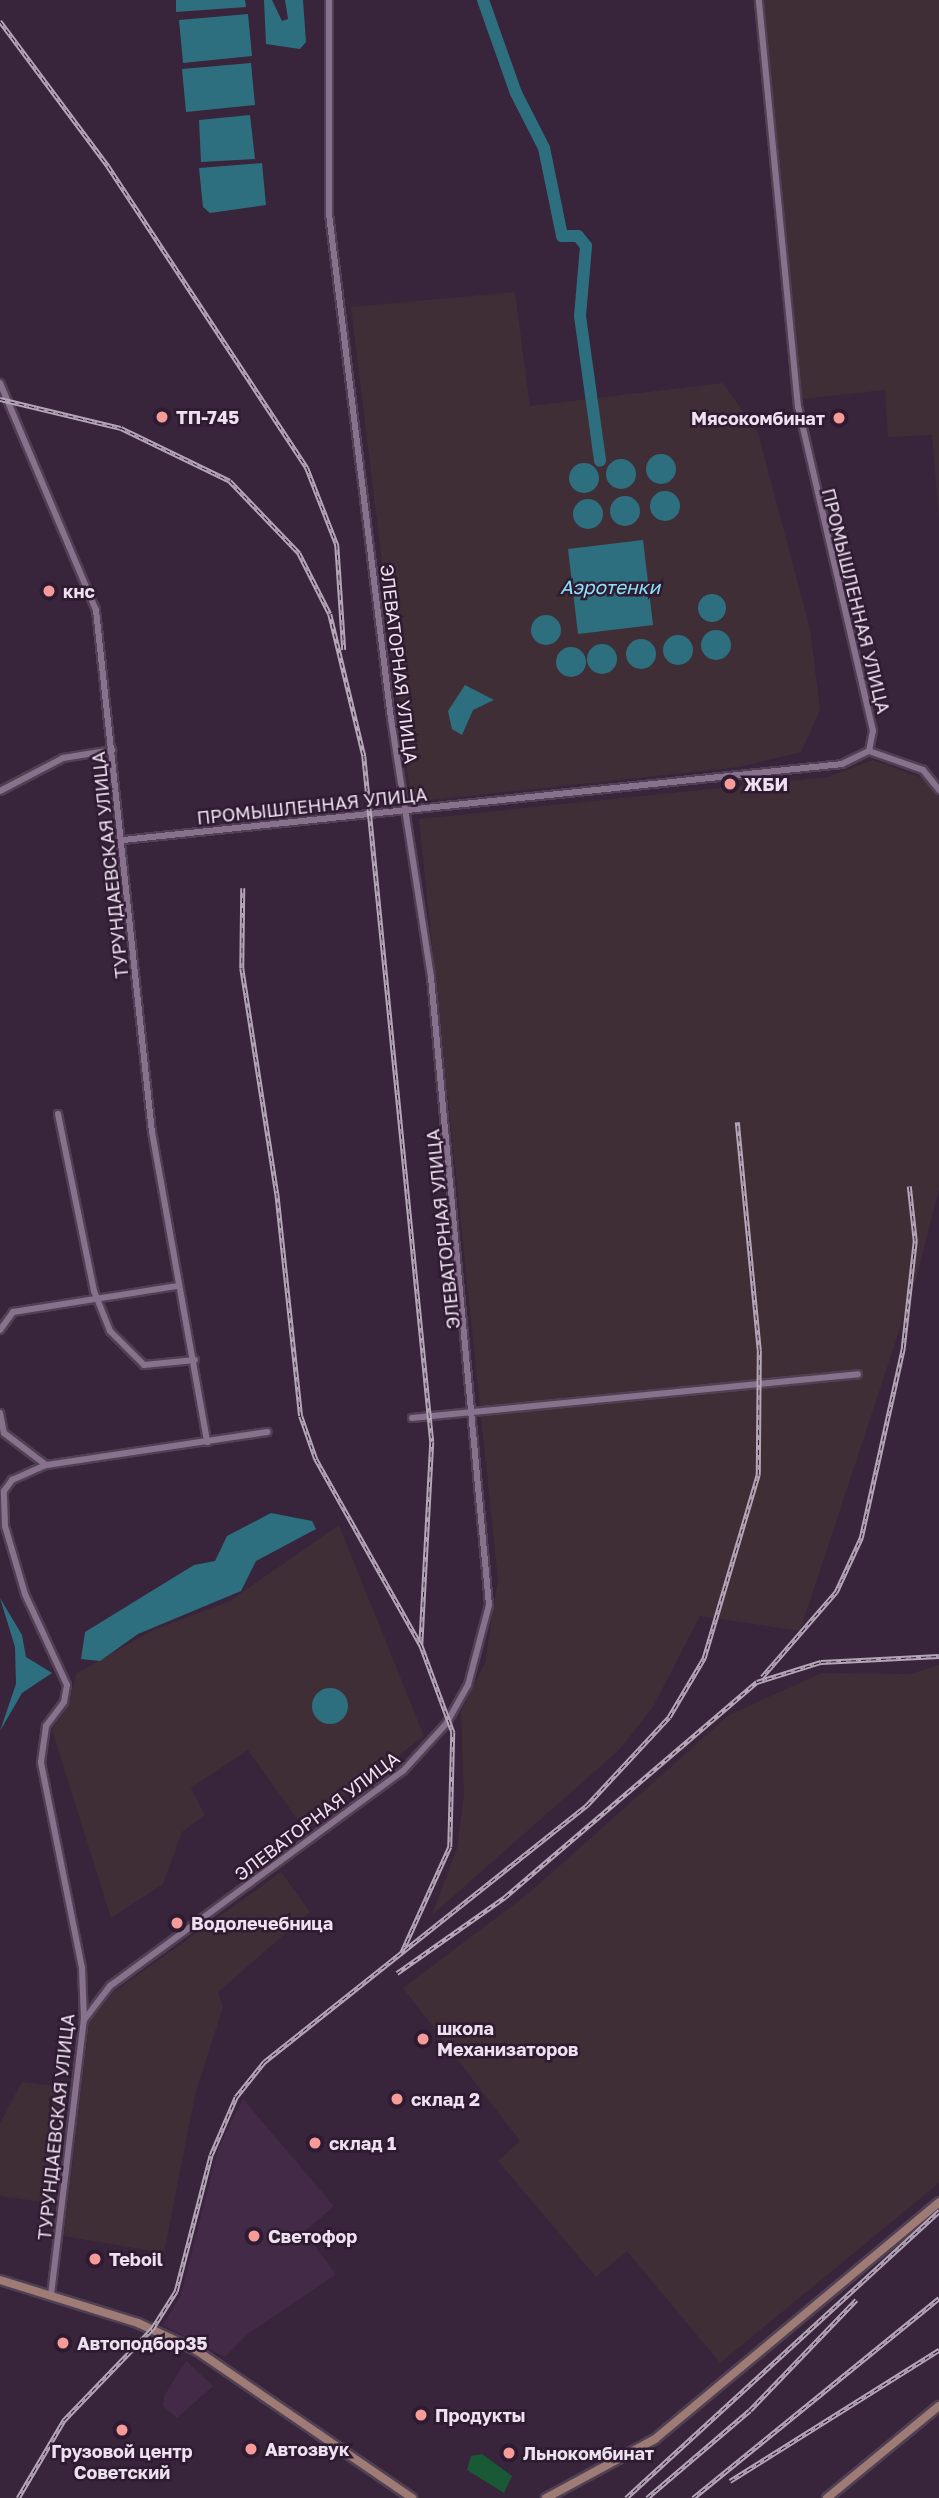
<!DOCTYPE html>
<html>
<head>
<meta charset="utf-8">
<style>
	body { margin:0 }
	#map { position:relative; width:939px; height:2498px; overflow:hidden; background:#38243b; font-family:"Golos Text",sans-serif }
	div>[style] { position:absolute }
	.built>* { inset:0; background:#432b47 }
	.industrial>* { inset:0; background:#402e36 }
	.green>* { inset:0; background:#195935 }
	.water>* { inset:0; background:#2e6f7f }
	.round { border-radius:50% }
	.river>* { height:12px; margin:-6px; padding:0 6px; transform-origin:6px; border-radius:6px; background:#2e6f7f }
	.roads { filter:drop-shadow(2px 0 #504053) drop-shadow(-2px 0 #504053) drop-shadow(0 2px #504053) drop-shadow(0 -2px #504053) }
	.street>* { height:6px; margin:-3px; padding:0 3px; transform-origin:3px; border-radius:3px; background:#88718c }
	.secondary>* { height:8px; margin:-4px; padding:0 4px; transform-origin:4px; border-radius:4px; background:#9f7b75 }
	.rail>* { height:4.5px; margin-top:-2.25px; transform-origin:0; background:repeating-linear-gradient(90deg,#2e1b31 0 5px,#b4a5b7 0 10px); box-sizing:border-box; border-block:2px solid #b4a5b7 }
	.dots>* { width:19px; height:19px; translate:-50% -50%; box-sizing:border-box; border:4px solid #2e1b31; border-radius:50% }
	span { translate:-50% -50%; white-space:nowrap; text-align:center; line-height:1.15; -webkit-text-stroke:5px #2e1b31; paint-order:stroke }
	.poi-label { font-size:18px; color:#ede0ef; font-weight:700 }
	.left { translate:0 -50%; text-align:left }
	.right { translate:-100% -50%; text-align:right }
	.street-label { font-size:18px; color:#ede0ef }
	.water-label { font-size:19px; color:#8ce1f8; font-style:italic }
</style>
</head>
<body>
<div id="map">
	<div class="built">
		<div style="clip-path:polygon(243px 2099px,334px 2206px,304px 2232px,336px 2274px,248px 2334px,225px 2357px,163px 2325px,181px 2295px,218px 2149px)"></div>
		<div style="clip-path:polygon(186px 2361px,213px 2386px,177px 2418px,163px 2406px,164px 2396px)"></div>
	</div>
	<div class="industrial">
		<div style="clip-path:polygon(764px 0,939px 0,939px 517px,932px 435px,888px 437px,885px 390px,801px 399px)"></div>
		<div style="clip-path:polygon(515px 292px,530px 406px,723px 383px,758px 433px,810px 629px,820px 710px,801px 752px,739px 767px,411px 802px,351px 307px)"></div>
		<div style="clip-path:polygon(873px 760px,939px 784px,939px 1189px,915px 1283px,800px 1631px,700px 1616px,653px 1707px,620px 1749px,432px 1915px,457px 1848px,464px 1794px,461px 1712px,485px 1663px,498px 1580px,419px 819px,828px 777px)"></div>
		<div style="clip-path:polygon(339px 1525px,424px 1736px,303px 1827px,248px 1750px,191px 1788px,205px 1815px,182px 1832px,163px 1884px,111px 1918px,52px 1730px,70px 1700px,76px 1674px,151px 1631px,230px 1601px)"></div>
		<div style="clip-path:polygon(939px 1665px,939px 2183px,720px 2363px,627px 2251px,596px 2277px,498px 2161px,520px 2141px,403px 1988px,528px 1894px,729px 1715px,822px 1673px,910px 1674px)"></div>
		<div style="clip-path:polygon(281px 1872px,310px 1912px,218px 1992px,223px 2007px,195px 2095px,164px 2253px,64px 2236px,89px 2023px,114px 1992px)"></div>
		<div style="clip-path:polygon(22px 2082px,66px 2087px,50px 2203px,0 2196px,0 2123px)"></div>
	</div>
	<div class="green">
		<div style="clip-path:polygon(482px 2454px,512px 2476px,504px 2493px,467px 2470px,471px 2456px)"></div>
	</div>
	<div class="water">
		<div style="clip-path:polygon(176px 0,245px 0,246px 7px,176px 12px)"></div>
		<div style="clip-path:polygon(264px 0,272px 0,282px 21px,288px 19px,285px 0,303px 0,306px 42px,300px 49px,266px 44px)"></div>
		<div style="clip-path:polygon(248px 14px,252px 56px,183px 63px,179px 20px)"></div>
		<div style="clip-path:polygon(251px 63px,255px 105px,186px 112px,182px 69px)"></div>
		<div style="clip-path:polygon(250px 115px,255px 159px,201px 162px,199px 120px)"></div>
		<div style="clip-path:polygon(262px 163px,266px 205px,210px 213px,203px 207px,199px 168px)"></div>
		<div class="round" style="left:646px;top:454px;width:30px;height:30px"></div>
		<div class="round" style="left:606px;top:459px;width:30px;height:30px"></div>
		<div class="round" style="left:569px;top:463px;width:30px;height:30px"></div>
		<div class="round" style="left:650px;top:491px;width:30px;height:30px"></div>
		<div class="round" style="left:610px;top:496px;width:30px;height:30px"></div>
		<div class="round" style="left:573px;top:499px;width:30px;height:30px"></div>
		<div style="clip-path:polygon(643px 540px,653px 625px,578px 634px,568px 549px)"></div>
		<div class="round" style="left:698px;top:594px;width:28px;height:28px"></div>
		<div class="round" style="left:531px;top:615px;width:30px;height:30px"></div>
		<div class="round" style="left:701px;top:630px;width:30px;height:30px"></div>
		<div class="round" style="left:663px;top:635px;width:30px;height:30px"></div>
		<div class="round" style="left:626px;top:639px;width:30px;height:30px"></div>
		<div class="round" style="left:587px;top:644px;width:30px;height:30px"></div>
		<div class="round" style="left:556px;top:647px;width:30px;height:30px"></div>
		<div style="clip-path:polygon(465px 685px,494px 700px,473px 710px,462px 735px,452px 729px,448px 711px)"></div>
		<div style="clip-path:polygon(271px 1513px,312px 1521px,316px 1529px,256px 1561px,241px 1591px,138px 1634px,100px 1661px,81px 1659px,85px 1632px,194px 1565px,215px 1561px,227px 1536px)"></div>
		<div style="clip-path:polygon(0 1598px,22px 1635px,26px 1657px,52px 1673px,22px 1693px,0 1731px,16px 1684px,15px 1647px)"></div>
		<div class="round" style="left:312px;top:1688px;width:36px;height:36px"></div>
	</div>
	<div class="river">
		<div style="left:483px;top:0;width:99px;rotate:70.5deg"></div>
		<div style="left:516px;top:93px;width:62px;rotate:63deg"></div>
		<div style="left:544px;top:148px;width:90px;rotate:78.4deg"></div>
		<div style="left:562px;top:236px;width:16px"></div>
		<div style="left:578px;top:236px;width:13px;rotate:51deg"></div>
		<div style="left:586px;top:246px;width:70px;rotate:94.9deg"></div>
		<div style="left:580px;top:316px;width:146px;rotate:82.1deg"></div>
	</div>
	<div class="roads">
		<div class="street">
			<div style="left:0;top:383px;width:246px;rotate:67.1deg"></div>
			<div style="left:96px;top:610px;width:525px;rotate:83.88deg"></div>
			<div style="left:152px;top:1132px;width:315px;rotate:79.9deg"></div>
			<div style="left:869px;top:751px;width:57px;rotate:19.4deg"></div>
			<div style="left:923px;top:770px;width:26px;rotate:51deg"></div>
			<div style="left:0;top:791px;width:71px;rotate:-27.6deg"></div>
			<div style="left:63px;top:758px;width:50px;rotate:-9.3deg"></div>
			<div style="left:123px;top:840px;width:723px;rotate:-6.03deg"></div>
			<div style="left:842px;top:764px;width:30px;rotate:-26deg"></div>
			<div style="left:869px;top:751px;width:20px;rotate:-79deg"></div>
			<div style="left:873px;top:731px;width:333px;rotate:-103deg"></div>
			<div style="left:798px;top:407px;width:409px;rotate:-95.5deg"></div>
			<div style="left:58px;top:1114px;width:181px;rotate:78.5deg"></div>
			<div style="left:94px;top:1291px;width:43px;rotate:68.2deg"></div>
			<div style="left:110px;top:1331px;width:48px;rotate:45deg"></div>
			<div style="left:144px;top:1365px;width:51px;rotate:-5.6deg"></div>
			<div style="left:0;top:1330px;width:22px;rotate:-54deg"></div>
			<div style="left:13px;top:1312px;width:167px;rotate:-9deg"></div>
			<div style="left:0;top:1413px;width:20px;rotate:79deg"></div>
			<div style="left:4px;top:1433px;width:53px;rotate:37.3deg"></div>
			<div style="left:412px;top:1418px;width:448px;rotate:-5.6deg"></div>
			<div style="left:84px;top:2020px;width:43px;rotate:-52.6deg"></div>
			<div style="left:110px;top:1986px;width:363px;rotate:-36.3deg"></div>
			<div style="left:403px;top:1771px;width:64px;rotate:-47.5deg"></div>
			<div style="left:446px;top:1724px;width:45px;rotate:-60.6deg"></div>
			<div style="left:468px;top:1685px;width:83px;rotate:-75.3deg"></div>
			<div style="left:489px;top:1605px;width:631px;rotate:-95.28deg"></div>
			<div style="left:431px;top:977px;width:261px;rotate:-98.8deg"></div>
			<div style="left:391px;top:719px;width:509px;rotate:-97deg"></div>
			<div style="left:329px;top:214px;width:214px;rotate:-90deg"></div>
			<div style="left:51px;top:2295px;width:277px;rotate:-83.2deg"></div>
			<div style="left:84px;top:2020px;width:52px;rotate:-92.2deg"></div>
			<div style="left:82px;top:1968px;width:210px;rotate:-101.3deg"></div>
			<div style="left:41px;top:1762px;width:36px;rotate:-82deg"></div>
			<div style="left:46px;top:1726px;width:30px;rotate:-53deg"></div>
			<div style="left:64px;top:1702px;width:17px;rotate:-80deg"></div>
			<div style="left:67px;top:1685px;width:100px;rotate:-114.8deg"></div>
			<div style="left:25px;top:1594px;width:71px;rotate:-106.4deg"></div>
			<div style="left:5px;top:1526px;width:35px;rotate:-92deg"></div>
			<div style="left:4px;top:1491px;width:14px;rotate:-54deg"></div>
			<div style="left:12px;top:1480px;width:37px;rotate:-24deg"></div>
			<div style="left:46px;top:1465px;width:224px;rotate:-8.5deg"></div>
		</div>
		<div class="secondary">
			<div style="left:0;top:2280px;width:145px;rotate:17.3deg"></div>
			<div style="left:138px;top:2323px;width:64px;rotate:25deg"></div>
			<div style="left:196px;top:2350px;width:262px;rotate:34.4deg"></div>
			<div style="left:546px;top:2498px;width:124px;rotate:-28.4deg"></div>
			<div style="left:655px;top:2439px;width:370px;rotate:-39.8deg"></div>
			<div style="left:827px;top:2498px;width:145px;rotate:-39.4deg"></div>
		</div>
	</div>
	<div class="rail">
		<div style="left:0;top:21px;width:181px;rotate:53.3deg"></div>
		<div style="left:108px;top:166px;width:362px;rotate:56.6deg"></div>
		<div style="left:307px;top:468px;width:83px;rotate:68.7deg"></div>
		<div style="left:337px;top:545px;width:105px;rotate:86.2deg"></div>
		<div style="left:0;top:399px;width:124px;rotate:13.5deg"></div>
		<div style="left:121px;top:428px;width:121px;rotate:25.9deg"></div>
		<div style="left:230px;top:481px;width:100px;rotate:46.2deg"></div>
		<div style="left:299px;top:553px;width:68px;rotate:63.1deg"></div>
		<div style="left:330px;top:614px;width:146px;rotate:76.5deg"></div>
		<div style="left:364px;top:756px;width:689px;rotate:84.34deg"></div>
		<div style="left:432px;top:1442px;width:203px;rotate:93.1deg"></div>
		<div style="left:243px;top:888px;width:80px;rotate:90.7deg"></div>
		<div style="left:242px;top:968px;width:228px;rotate:81.2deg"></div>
		<div style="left:277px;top:1193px;width:224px;rotate:83.9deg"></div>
		<div style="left:301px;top:1416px;width:46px;rotate:70.8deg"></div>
		<div style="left:316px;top:1459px;width:214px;rotate:60.6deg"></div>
		<div style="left:421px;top:1645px;width:93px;rotate:69.8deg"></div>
		<div style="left:453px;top:1732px;width:115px;rotate:91.5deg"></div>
		<div style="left:450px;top:1847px;width:116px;rotate:114.4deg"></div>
		<div style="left:762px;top:1677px;width:113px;rotate:-49deg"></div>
		<div style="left:836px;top:1592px;width:60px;rotate:-65.2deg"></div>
		<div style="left:861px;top:1538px;width:195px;rotate:-77.5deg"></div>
		<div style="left:903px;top:1348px;width:108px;rotate:-83.6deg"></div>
		<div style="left:915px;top:1241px;width:55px;rotate:-96.2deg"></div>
		<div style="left:397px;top:1973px;width:132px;rotate:-35.1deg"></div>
		<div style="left:505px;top:1897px;width:331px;rotate:-40.5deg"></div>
		<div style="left:757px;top:1682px;width:67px;rotate:-17.4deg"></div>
		<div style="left:821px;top:1662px;width:118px;rotate:-2.9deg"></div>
		<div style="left:730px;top:2481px;width:247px;rotate:-32.1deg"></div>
		<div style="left:18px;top:2498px;width:91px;rotate:-59.5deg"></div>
		<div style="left:64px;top:2420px;width:127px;rotate:-46deg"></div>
		<div style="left:152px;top:2329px;width:45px;rotate:-57.7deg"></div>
		<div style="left:176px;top:2291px;width:140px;rotate:-75.6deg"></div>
		<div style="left:211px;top:2155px;width:63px;rotate:-66.7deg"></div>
		<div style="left:236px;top:2097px;width:45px;rotate:-51.3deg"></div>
		<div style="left:264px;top:2062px;width:413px;rotate:-38.5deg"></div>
		<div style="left:587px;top:1805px;width:120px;rotate:-47deg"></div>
		<div style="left:669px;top:1717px;width:69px;rotate:-59.3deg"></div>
		<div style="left:704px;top:1658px;width:191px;rotate:-73.6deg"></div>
		<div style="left:758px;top:1475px;width:125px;rotate:-89.5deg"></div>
		<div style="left:759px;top:1350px;width:229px;rotate:-95.5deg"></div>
		<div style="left:626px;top:2498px;width:425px;rotate:-42.5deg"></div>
		<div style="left:647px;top:2498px;width:135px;rotate:-40.5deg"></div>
		<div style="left:750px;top:2410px;width:153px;rotate:-46.1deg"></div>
		<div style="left:693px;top:2498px;width:317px;rotate:-39.1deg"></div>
	</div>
	<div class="dots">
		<div style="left:162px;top:417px;background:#f59b98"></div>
		<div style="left:839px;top:418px;background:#f59b98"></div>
		<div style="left:49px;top:591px;background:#f59b98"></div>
		<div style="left:730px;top:784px;background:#f59b98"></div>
		<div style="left:177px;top:1923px;background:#f59b98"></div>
		<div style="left:423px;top:2039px;background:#f59b98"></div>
		<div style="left:397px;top:2099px;background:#f59b98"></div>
		<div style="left:315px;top:2143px;background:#f59b98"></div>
		<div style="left:254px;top:2236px;background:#f59b98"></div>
		<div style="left:95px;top:2259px;background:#f59b98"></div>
		<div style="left:63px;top:2343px;background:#f59b98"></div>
		<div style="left:421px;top:2415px;background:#f59b98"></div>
		<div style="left:122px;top:2430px;background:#f59b98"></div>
		<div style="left:251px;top:2449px;background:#f59b98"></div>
		<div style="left:509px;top:2453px;background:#f59b98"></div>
	</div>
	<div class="poi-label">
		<span class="left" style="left:176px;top:417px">ТП-745</span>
		<span class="right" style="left:825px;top:418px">Мясокомбинат</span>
		<span class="left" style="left:63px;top:591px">кнс</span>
		<span class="left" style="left:744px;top:784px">ЖБИ</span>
		<span class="left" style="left:191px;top:1923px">Водолечебница</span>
		<span class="left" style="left:437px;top:2039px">школа<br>Механизаторов</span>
		<span class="left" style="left:411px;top:2099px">склад 2</span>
		<span class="left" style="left:329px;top:2143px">склад 1</span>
		<span class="left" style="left:268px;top:2236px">Светофор</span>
		<span class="left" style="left:109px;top:2259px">Teboil</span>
		<span class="left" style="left:77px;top:2343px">Автоподбор35</span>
		<span class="left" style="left:435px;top:2415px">Продукты</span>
		<span class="left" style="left:265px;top:2449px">Автозвук</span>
		<span style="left:122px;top:2462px">Грузовой центр<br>Советский</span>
		<span class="left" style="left:523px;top:2453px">Льнокомбинат</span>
	</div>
	<div class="street-label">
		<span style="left:856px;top:601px;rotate:76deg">ПРОМЫШЛЕННАЯ УЛИЦА</span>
		<span style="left:399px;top:664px;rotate:83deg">ЭЛЕВАТОРНАЯ УЛИЦА</span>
		<span style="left:312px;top:806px;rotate:-6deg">ПРОМЫШЛЕННАЯ УЛИЦА</span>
		<span style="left:110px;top:865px;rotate:-96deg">ТУРУНДАЕВСКАЯ УЛИЦА</span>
		<span style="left:443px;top:1229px;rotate:-96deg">ЭЛЕВАТОРНАЯ УЛИЦА</span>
		<span style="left:317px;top:1816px;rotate:-37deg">ЭЛЕВАТОРНАЯ УЛИЦА</span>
		<span style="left:56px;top:2127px;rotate:-84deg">ТУРУНДАЕВСКАЯ УЛИЦА</span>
	</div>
	<div class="water-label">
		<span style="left:610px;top:587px">Аэротенки</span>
	</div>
</div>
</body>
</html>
